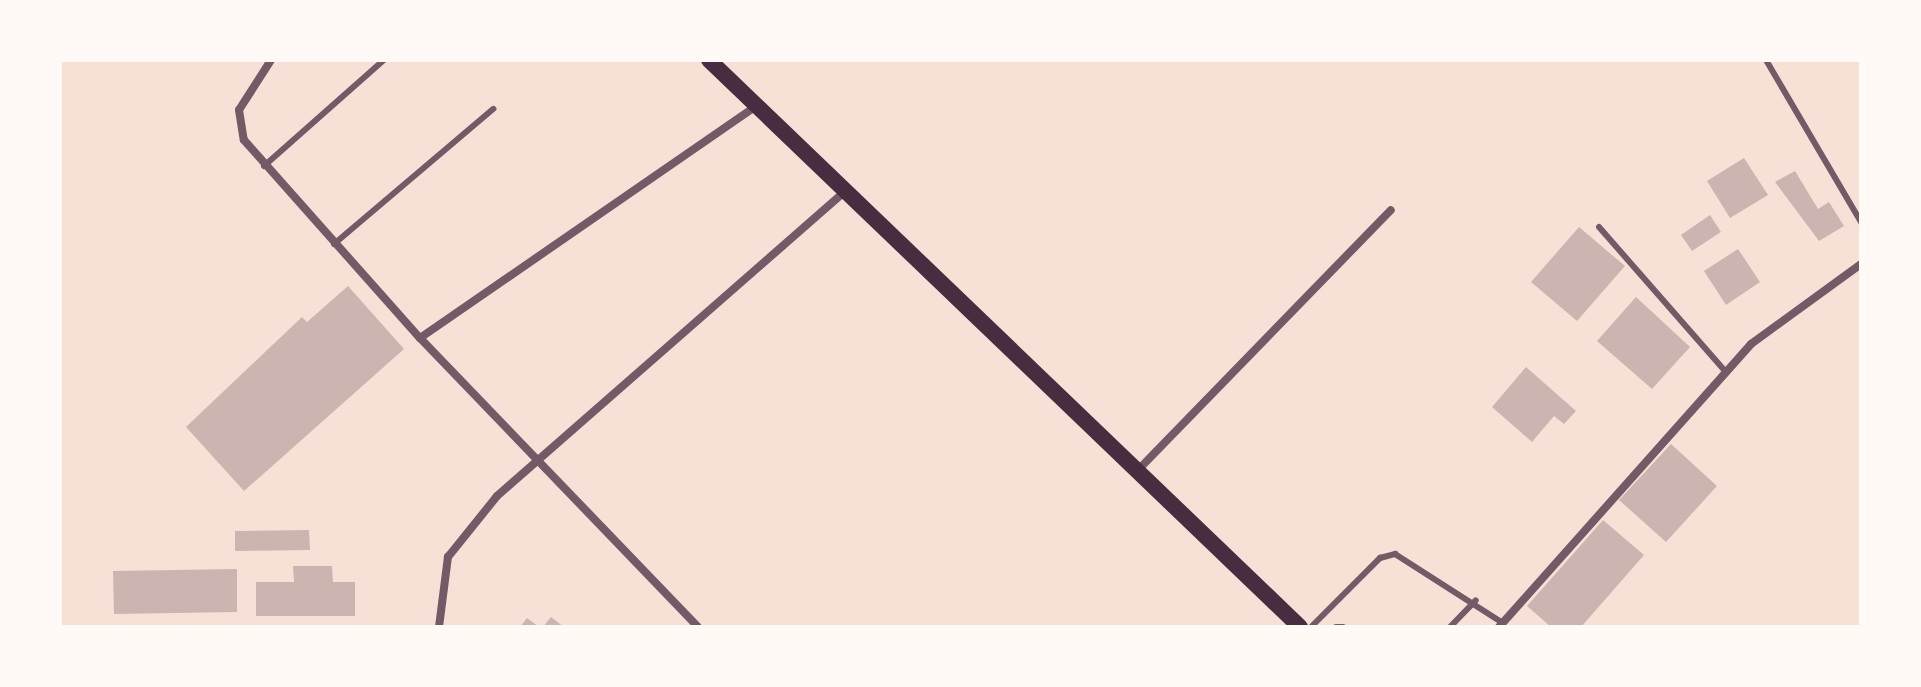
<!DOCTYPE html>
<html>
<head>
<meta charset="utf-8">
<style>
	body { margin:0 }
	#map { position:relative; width:1921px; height:687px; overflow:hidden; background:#f7e1d7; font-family:"DM Sans",sans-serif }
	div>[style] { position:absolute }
	.building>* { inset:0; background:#ccb4b1 }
	.service>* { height:6px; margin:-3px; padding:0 3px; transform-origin:3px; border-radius:3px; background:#755966 }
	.minor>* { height:8px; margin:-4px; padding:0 4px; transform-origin:4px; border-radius:4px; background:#755966 }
	.secondary>* { height:16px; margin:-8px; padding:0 8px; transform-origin:8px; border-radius:8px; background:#4a2c40 }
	span { translate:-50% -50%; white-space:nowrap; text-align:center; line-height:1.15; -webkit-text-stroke:8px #fffaf5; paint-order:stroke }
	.frame { position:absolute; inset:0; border:62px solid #fffaf5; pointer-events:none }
</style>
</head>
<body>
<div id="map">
	<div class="building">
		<div style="clip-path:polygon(1744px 158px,1768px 195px,1730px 218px,1707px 181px)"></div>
		<div style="clip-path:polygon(1795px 171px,1818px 209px,1829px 202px,1844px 226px,1819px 241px,1775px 182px)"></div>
		<div style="clip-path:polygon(1710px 215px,1721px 232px,1692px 251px,1681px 235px)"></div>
		<div style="clip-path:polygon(1579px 227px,1625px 266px,1577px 321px,1531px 282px)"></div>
		<div style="clip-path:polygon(1738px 249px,1760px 282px,1726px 305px,1704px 271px)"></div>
		<div style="clip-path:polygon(348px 286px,404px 349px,244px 491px,186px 427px,302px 317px,307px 322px)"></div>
		<div style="clip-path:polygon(1636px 297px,1690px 347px,1652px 389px,1597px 341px)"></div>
		<div style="clip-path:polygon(1526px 367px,1576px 411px,1564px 424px,1554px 416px,1532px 442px,1492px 407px)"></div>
		<div style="clip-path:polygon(1671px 444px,1717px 486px,1666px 542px,1619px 500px)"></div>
		<div style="clip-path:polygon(1603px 520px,1644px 555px,1581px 627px,1551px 627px,1527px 606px)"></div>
		<div style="clip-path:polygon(309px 530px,310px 550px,235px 551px,235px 531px)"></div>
		<div style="clip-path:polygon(293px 566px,332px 566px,333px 582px,355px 582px,355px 616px,256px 616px,256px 582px,294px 582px)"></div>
		<div style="clip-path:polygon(237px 569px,237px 612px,114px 614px,113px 571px)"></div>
		<div style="clip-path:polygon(551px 617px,564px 627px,543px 627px)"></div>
		<div style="clip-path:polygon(527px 618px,539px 627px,520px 627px)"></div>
	</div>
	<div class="service">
		<div style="left:1766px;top:60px;width:188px;rotate:59.6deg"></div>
		<div style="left:264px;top:166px;width:160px;rotate:-41.5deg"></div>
		<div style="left:1599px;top:227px;width:193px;rotate:48.8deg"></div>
		<div style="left:334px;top:244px;width:209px;rotate:-40.3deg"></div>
		<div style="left:1311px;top:627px;width:98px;rotate:-45deg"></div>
		<div style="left:1380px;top:558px;width:16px;rotate:-15deg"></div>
		<div style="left:1395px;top:554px;width:128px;rotate:32.6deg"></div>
		<div style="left:1336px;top:627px;width:7px"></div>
		<div style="left:1450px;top:627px;width:37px;rotate:-46deg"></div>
	</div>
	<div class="minor">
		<div style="left:271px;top:60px;width:59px;rotate:122.6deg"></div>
		<div style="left:239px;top:110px;width:30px;rotate:81deg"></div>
		<div style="left:244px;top:140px;width:265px;rotate:48.4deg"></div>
		<div style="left:420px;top:338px;width:401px;rotate:46.1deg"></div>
		<div style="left:420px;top:338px;width:408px;rotate:-34.6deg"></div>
		<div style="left:1139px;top:469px;width:361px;rotate:-45.8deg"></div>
		<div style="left:439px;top:627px;width:71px;rotate:-82.7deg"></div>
		<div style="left:448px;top:557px;width:78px;rotate:-51.2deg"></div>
		<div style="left:497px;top:496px;width:463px;rotate:-41.2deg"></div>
		<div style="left:1499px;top:627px;width:379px;rotate:-48.3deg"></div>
		<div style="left:1751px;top:344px;width:136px;rotate:-36deg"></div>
	</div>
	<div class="secondary">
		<div style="left:709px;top:60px;width:819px;rotate:43.81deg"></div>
	</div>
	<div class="frame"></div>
</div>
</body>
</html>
